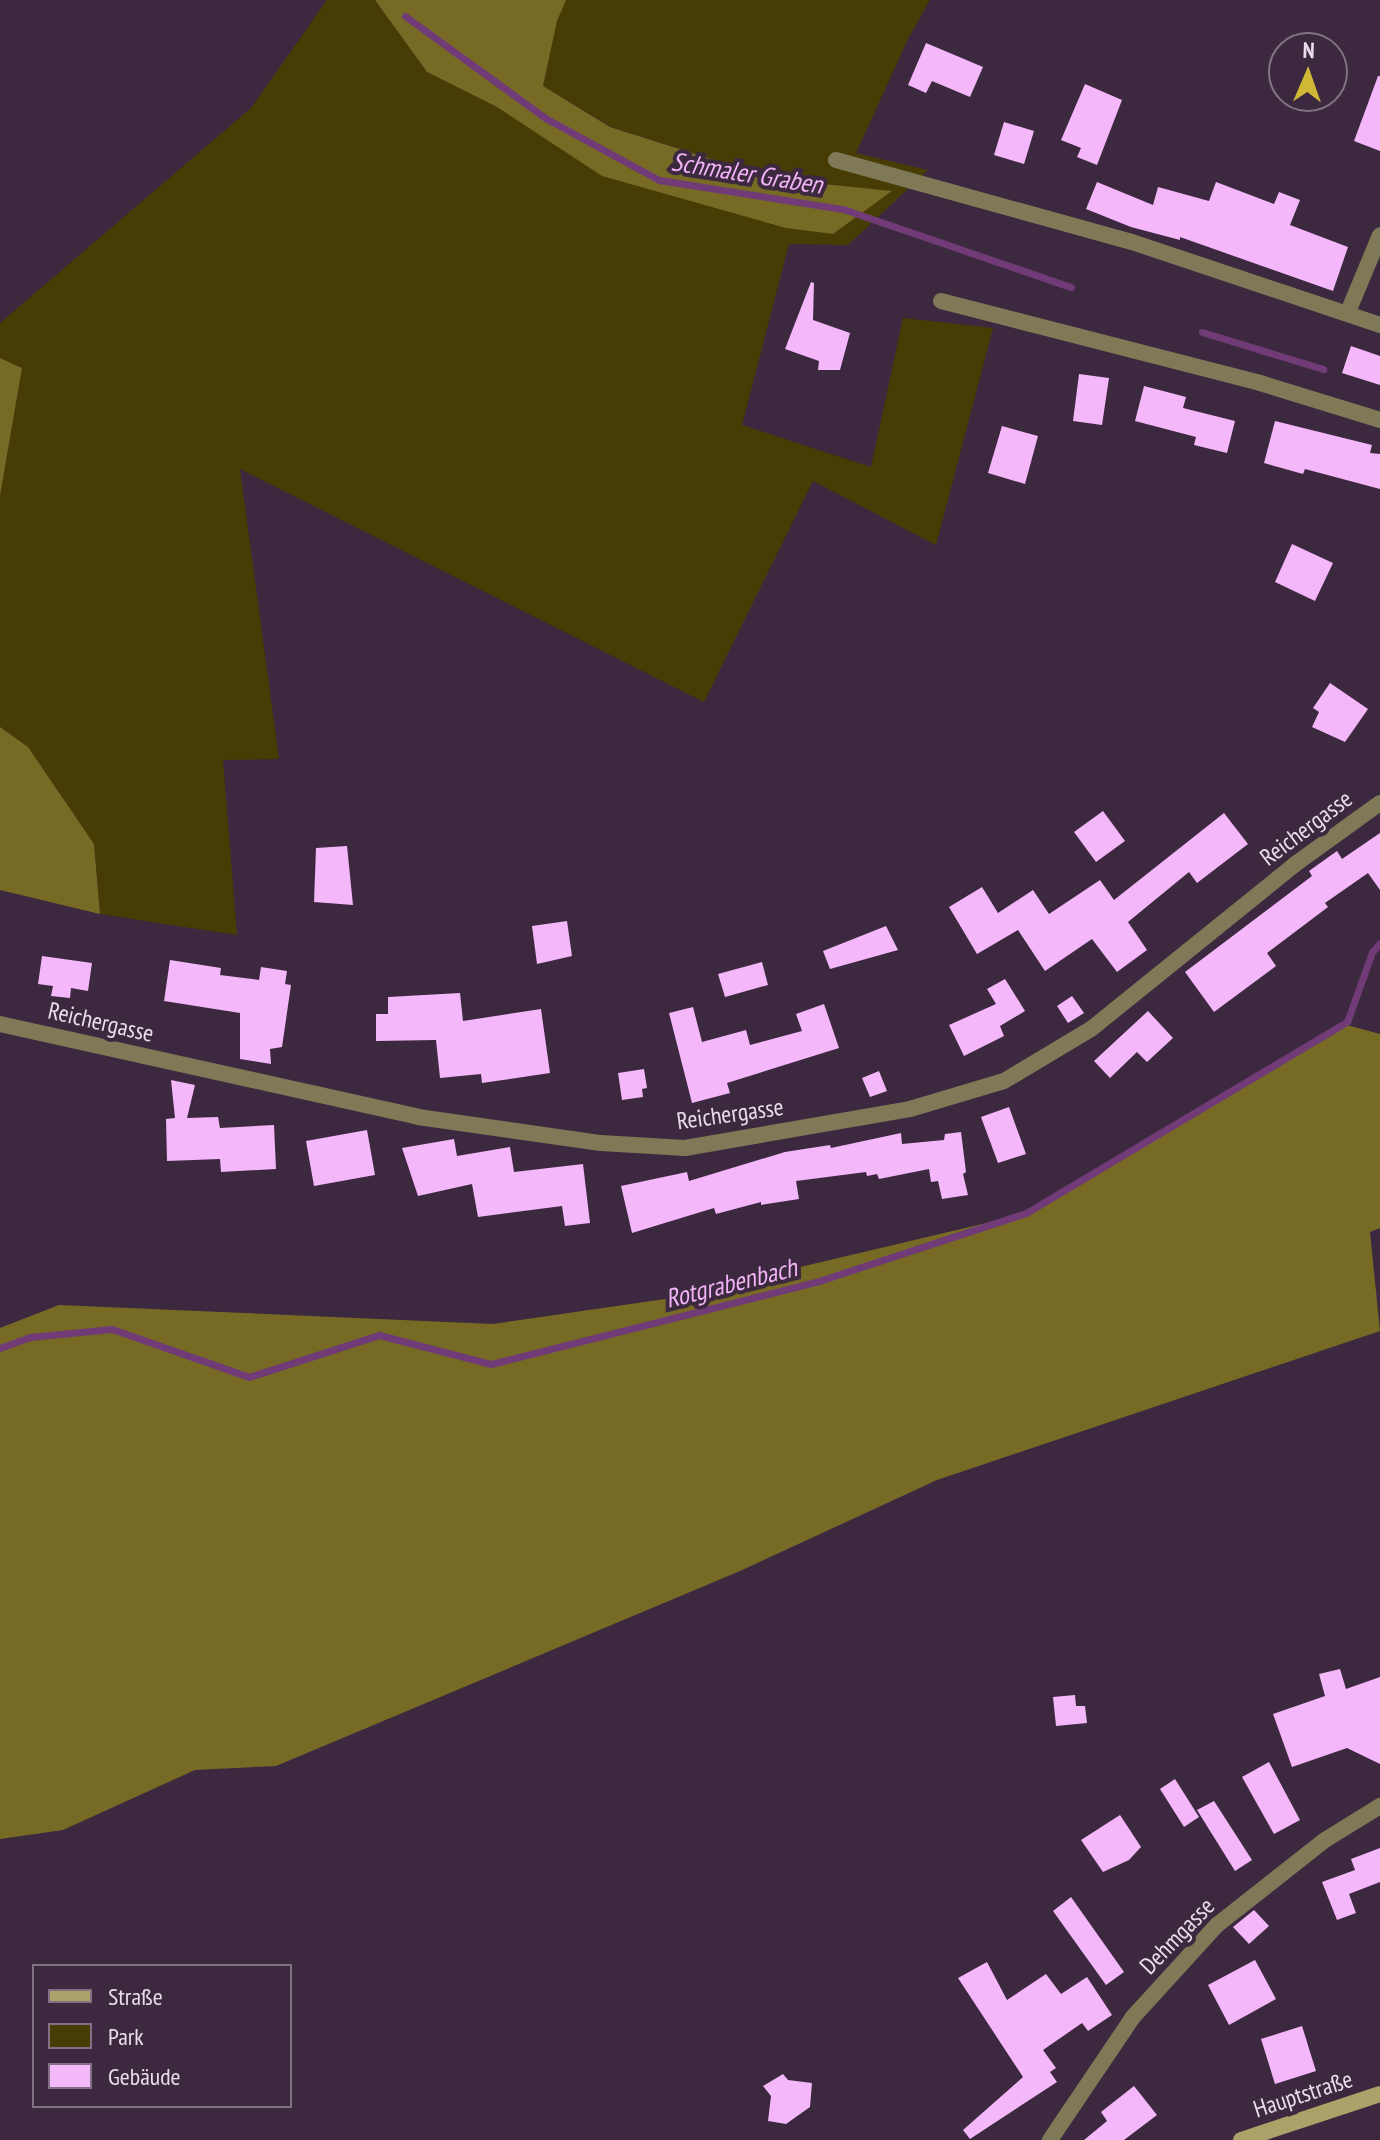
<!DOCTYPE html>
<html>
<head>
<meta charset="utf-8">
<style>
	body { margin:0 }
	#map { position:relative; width:1380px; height:2140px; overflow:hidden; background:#3d293f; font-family:"PT Sans Narrow",sans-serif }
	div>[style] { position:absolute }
	.green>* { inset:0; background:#463c04 }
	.forest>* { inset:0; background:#776a25 }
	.stream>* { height:7px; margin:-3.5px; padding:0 3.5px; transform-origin:3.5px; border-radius:3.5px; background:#703b76 }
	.building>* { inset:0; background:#f4b7fa }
	.minor>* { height:16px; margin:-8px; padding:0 8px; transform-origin:8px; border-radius:8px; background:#807957 }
	.secondary>* { height:16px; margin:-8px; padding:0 8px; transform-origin:8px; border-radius:8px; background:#aca169 }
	span { translate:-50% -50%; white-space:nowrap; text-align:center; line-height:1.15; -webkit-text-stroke:8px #3d293f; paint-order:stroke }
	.street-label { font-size:24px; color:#eaddeb }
	.water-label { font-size:26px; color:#f0b3f6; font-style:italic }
	.legend { position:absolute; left:32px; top:1964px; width:260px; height:144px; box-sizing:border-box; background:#3d293f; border:2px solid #827184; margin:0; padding:10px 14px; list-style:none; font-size:24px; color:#eaddeb }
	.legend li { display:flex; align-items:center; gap:16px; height:40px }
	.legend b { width:40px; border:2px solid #827184 }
	.north { position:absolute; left:1268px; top:32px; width:80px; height:80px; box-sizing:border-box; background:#3d293f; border:2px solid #827184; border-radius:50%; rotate:2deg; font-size:22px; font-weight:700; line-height:32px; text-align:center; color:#eaddeb }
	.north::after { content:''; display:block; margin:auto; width:28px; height:36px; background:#d0b837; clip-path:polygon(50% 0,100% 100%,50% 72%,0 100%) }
</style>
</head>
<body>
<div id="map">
	<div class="green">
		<div style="clip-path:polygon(327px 0,375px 0,427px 72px,497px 107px,833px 234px,891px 191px,774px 179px,611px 127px,543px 86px,557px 20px,566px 0,930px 0,908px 39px,856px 153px,928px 170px,848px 245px,789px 244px,742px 425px,871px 467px,903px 318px,993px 328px,936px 545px,813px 481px,704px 702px,240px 469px,279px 759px,223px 760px,237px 935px,100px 914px,94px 844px,28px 747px,0 727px,0 496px,22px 368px,0 358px,0 323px,251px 108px)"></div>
	</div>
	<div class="forest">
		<div style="clip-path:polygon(375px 0,566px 0,557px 21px,543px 86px,610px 127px,774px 179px,892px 191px,833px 234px,786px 228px,602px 176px,497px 107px,427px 72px)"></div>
		<div style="clip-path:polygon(0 358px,22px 368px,0 496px)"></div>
		<div style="clip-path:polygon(0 727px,28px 747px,94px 844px,100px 914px,0 890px)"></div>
		<div style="clip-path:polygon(1343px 1024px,1380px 1034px,1380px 1228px,1370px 1232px,1380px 1331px,937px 1480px,740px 1571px,276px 1766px,195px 1770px,63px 1830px,0 1839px,0 1328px,59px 1305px,493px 1324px,665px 1299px,1029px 1213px)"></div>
	</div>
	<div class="stream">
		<div style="left:405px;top:16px;width:175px;rotate:36deg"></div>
		<div style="left:547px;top:119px;width:128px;rotate:28.6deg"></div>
		<div style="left:659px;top:180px;width:186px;rotate:9deg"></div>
		<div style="left:843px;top:209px;width:241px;rotate:18.9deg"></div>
		<div style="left:1202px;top:332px;width:127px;rotate:17deg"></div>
		<div style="left:0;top:1348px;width:32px;rotate:-20deg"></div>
		<div style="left:30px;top:1337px;width:82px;rotate:-5.6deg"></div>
		<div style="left:112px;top:1329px;width:145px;rotate:19.3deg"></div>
		<div style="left:249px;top:1377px;width:137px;rotate:-17.9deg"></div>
		<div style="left:379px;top:1335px;width:116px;rotate:14.5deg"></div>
		<div style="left:491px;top:1364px;width:341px;rotate:-14.2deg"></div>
		<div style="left:822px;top:1280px;width:215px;rotate:-18.2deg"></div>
		<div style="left:1026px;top:1213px;width:374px;rotate:-30.8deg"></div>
		<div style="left:1347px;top:1022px;width:74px;rotate:-70.3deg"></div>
		<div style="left:1372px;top:952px;width:12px;rotate:-48deg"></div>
	</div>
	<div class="building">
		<div style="clip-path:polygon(926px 43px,983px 67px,970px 97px,932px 81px,926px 93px,908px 85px)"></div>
		<div style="clip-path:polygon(1378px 76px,1380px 76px,1380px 151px,1354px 141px)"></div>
		<div style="clip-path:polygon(1085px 84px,1122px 100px,1097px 165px,1077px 157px,1081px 148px,1061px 140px)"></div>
		<div style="clip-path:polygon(1004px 122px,1034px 131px,1024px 164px,994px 155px)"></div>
		<div style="clip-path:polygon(1097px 182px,1153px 205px,1158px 187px,1209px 201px,1216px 182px,1274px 204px,1279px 192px,1300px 200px,1290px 225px,1348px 247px,1333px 291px,1180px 237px,1180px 240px,1131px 227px,1086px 209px)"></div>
		<div style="clip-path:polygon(811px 282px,814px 283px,813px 320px,850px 333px,840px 370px,818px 370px,819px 361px,785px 349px)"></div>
		<div style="clip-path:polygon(1351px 346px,1380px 356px,1380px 385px,1342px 373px)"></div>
		<div style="clip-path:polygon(1079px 374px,1109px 378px,1102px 425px,1073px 421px)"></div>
		<div style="clip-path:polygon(1144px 386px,1186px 397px,1183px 408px,1235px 421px,1227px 453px,1194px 445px,1196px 437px,1135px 421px)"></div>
		<div style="clip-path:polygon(1275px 421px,1372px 445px,1370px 453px,1380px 454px,1380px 489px,1305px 469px,1303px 474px,1264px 463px)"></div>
		<div style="clip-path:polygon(1002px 426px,1038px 436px,1025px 484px,988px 473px)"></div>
		<div style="clip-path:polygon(1292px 544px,1333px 563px,1315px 601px,1275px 582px)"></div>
		<div style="clip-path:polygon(1330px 683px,1368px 709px,1345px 742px,1312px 727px,1319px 712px,1313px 708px)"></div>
		<div style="clip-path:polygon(1103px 811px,1125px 841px,1096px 862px,1074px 832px)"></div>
		<div style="clip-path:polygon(1224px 813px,1248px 844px,1197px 883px,1189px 872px,1128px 922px,1147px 950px,1117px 972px,1092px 939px,1045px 971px,1018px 930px,977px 954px,949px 907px,982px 887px,998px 913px,1033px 890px,1049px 914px,1100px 880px,1114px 900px)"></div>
		<div style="clip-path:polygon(1380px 833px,1380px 890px,1368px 873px,1325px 903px,1328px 907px,1267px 953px,1276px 966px,1214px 1012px,1185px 972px,1312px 876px,1309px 871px,1337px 851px,1342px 859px)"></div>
		<div style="clip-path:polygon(347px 846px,353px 905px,314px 902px,316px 848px)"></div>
		<div style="clip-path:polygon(567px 921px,572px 956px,537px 964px,532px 926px)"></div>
		<div style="clip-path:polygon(886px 926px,898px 950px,830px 969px,823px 951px)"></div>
		<div style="clip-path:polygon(42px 956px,92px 963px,88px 991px,71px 988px,70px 998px,51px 996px,53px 986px,38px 984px)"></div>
		<div style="clip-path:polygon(170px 960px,221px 968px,220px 975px,259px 980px,261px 967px,287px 971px,285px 984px,291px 985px,282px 1047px,270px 1049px,271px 1064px,240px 1059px,240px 1013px,164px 1001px)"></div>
		<div style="clip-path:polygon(762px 962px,768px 985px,725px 997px,718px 974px)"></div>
		<div style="clip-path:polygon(1005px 979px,1025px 1011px,1000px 1026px,1004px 1036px,964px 1056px,949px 1025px,996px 1004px,987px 989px)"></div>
		<div style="clip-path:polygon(460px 993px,463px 1021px,541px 1009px,550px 1073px,482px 1083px,481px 1074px,440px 1078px,436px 1040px,376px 1041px,376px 1014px,388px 1014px,388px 997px)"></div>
		<div style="clip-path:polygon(1072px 996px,1084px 1013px,1068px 1023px,1057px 1006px)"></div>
		<div style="clip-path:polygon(824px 1004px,839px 1048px,727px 1083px,730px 1093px,692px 1103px,669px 1013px,693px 1007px,702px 1042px,746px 1030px,750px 1045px,802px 1031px,796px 1014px)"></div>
		<div style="clip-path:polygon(1148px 1011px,1173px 1038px,1147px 1062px,1137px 1052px,1110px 1078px,1094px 1061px)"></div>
		<div style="clip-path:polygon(644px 1069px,647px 1088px,642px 1089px,643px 1097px,622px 1100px,618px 1073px)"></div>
		<div style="clip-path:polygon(879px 1071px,887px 1091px,870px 1097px,862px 1078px)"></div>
		<div style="clip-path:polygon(171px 1080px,195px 1085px,187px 1118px,218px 1117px,220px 1128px,274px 1125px,276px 1169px,221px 1172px,220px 1159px,167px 1161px,166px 1119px,175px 1118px)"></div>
		<div style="clip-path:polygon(1009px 1107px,1026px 1154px,998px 1163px,981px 1117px)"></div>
		<div style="clip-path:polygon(367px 1130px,375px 1175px,314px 1186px,306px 1141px)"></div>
		<div style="clip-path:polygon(961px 1132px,966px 1172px,963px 1174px,968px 1195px,942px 1199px,938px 1181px,931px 1182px,929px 1169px,879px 1179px,877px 1174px,867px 1176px,866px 1172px,796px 1181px,799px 1199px,761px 1205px,761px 1202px,716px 1214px,714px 1208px,632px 1233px,621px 1186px,687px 1172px,689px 1181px,785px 1152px,830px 1145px,831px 1148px,901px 1133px,902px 1144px,944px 1140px,945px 1134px)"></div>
		<div style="clip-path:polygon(454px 1139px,457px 1156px,510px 1147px,514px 1172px,583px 1164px,590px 1223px,565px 1226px,562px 1206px,478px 1217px,472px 1184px,418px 1196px,402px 1148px)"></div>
		<div style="clip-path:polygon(1340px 1669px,1346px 1689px,1380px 1677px,1380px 1764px,1347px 1748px,1292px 1767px,1273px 1714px,1325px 1696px,1319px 1674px)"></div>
		<div style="clip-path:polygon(1075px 1695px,1076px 1706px,1085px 1706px,1087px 1723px,1056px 1726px,1053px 1697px)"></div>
		<div style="clip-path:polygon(1269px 1762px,1300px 1820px,1274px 1834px,1242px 1777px)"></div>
		<div style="clip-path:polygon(1175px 1779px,1199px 1817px,1184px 1827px,1160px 1789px)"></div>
		<div style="clip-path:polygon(1214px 1801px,1252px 1860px,1235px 1871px,1197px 1810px)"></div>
		<div style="clip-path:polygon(1120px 1815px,1141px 1847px,1129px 1860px,1103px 1872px,1081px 1840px)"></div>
		<div style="clip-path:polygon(1380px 1848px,1380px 1882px,1349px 1894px,1356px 1913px,1337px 1920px,1322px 1882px,1355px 1870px,1351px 1859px)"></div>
		<div style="clip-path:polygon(1071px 1897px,1124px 1972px,1106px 1985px,1053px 1911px)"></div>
		<div style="clip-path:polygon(1254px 1910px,1269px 1926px,1249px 1944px,1233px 1927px)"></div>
		<div style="clip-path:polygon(1255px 1960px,1276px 1999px,1229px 2025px,1208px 1985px)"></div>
		<div style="clip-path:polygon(987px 1962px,1007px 2000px,1046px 1974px,1061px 1994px,1087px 1977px,1112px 2015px,1088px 2031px,1082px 2023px,1043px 2050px,1056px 2068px,1050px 2072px,1057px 2082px,970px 2139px,963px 2130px,1023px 2077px,958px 1978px)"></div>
		<div style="clip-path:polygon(1302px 2026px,1316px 2071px,1275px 2084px,1261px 2039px)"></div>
		<div style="clip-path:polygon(783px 2074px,788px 2080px,812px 2083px,810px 2107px,786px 2124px,768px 2121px,771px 2096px,763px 2086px)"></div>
		<div style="clip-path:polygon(1134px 2086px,1157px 2115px,1124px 2140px,1084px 2140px,1107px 2121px,1101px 2112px)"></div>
	</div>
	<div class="minor">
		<div style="left:836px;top:160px;width:307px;rotate:15.5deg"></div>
		<div style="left:1132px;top:242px;width:262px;rotate:18.5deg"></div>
		<div style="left:941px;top:301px;width:329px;rotate:14.4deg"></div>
		<div style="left:1260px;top:383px;width:126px;rotate:17.1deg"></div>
		<div style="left:1348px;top:312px;width:83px;rotate:-67.4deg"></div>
		<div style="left:0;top:1024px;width:428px;rotate:12.5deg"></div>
		<div style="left:418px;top:1117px;width:185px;rotate:8.1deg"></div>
		<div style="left:601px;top:1143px;width:84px;rotate:3.4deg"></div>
		<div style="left:685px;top:1148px;width:228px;rotate:-9.8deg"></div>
		<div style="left:910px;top:1109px;width:98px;rotate:-16.6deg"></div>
		<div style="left:1004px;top:1081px;width:101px;rotate:-30.9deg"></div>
		<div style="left:1091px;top:1029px;width:261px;rotate:-38.9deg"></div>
		<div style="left:1294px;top:865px;width:106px;rotate:-35.8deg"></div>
		<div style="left:1050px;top:2140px;width:148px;rotate:-56deg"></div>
		<div style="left:1133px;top:2017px;width:125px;rotate:-47.6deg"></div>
		<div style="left:1217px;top:1925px;width:137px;rotate:-38.2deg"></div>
		<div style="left:1325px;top:1840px;width:65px;rotate:-31.7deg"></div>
	</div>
	<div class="secondary">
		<div style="left:1241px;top:2140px;width:146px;rotate:-18.3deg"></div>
	</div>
	<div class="street-label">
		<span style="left:1306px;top:828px;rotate:-37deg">Reichergasse</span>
		<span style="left:101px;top:1022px;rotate:13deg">Reichergasse</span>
		<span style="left:730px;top:1114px;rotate:-8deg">Reichergasse</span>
		<span style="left:1177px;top:1936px;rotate:-46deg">Dehmgasse</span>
		<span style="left:1303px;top:2094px;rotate:-18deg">Hauptstraße</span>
	</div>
	<div class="water-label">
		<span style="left:747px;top:173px;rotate:9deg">Schmaler Graben</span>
		<span style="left:731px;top:1283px;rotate:-14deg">Rotgrabenbach</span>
	</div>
	<ul class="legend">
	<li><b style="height:10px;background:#aca169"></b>Straße</li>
	<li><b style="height:22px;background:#463c04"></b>Park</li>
	<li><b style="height:22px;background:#f4b7fa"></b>Gebäude</li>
	</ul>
	<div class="north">N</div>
</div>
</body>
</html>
